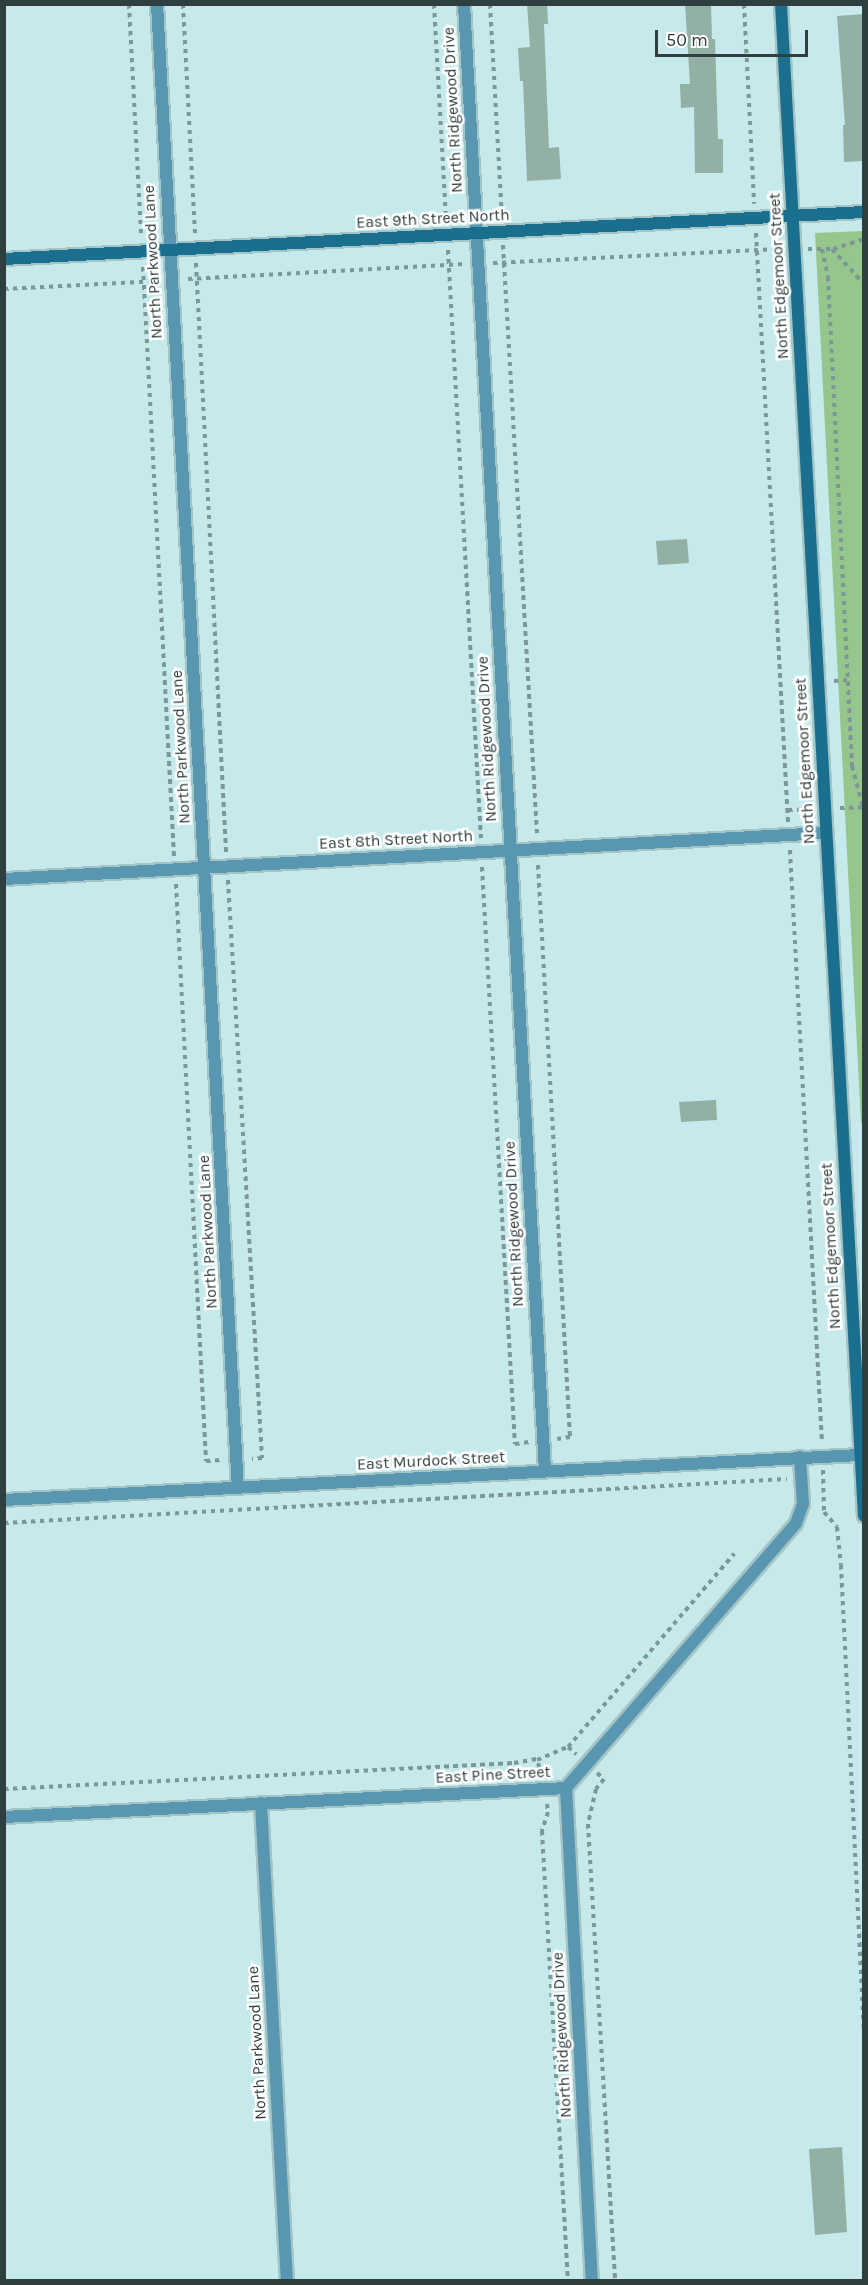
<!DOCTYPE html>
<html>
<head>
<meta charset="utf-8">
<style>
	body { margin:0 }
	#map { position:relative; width:868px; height:2285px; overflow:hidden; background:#c6eaeb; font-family:Karla,sans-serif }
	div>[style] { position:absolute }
	.green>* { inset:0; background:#95c78c }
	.building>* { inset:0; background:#92b0a4 }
	.path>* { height:4px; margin-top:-2px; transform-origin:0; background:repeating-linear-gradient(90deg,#7d9797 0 4.5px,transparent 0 9px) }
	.roads { filter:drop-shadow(2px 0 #a5c4c5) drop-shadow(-2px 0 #a5c4c5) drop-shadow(0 2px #a5c4c5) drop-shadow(0 -2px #a5c4c5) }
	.street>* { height:12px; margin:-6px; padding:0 6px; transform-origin:6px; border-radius:6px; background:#5996b1 }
	.secondary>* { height:12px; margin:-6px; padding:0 6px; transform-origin:6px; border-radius:6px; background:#196f8d }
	span { translate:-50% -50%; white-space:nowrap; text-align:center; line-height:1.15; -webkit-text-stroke:5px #fff; paint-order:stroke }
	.street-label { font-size:16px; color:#2f3e3e }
	.frame { position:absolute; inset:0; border:6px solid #2f3e3e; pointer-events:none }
	.scale { position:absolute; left:655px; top:30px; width:153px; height:27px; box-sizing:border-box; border:3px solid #2f3e3e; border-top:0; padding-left:8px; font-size:18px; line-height:21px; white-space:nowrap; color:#2f3e3e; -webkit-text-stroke:4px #fff; paint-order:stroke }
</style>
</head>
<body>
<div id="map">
	<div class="green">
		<div style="clip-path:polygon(863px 231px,864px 1123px,861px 1123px,815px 233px)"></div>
	</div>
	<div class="building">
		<div style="clip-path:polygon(527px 4px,547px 4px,548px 24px,544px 24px,549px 148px,559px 147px,561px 179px,527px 181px,523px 81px,520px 81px,518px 48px,530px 47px)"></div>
		<div style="clip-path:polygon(685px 4px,711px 4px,712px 39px,715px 39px,718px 139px,723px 139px,723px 173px,695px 173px,694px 107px,681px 108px,680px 84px,690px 84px)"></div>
		<div style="clip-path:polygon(864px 14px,864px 161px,844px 162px,843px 125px,845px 125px,837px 16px)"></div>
		<div style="clip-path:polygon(687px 539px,689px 563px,658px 565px,656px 541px)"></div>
		<div style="clip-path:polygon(716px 1100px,717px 1120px,681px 1122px,679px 1102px)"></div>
		<div style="clip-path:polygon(842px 2147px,847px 2232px,815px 2235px,809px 2149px)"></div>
	</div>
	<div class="path">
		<div style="left:129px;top:4px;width:232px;rotate:87deg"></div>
		<div style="left:183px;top:4px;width:230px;rotate:87deg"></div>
		<div style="left:434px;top:4px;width:217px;rotate:86.8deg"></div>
		<div style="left:490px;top:4px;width:212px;rotate:86.8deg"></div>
		<div style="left:744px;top:4px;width:200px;rotate:87.1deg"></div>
		<div style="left:756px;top:233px;width:590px;rotate:86.89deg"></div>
		<div style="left:503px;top:245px;width:589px;rotate:86.69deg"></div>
		<div style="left:808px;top:249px;width:24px"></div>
		<div style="left:832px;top:249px;width:47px;rotate:47.6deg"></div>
		<div style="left:822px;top:249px;width:29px;rotate:78deg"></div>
		<div style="left:828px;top:277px;width:490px;rotate:87.2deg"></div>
		<div style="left:852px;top:766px;width:42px;rotate:75deg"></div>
		<div style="left:833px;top:249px;width:33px;rotate:-18deg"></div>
		<div style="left:448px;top:250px;width:589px;rotate:86.79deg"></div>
		<div style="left:196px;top:263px;width:590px;rotate:87.08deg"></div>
		<div style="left:493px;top:263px;width:286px;rotate:-2.8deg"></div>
		<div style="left:143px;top:267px;width:590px;rotate:86.99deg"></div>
		<div style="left:188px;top:279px;width:277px;rotate:-3.1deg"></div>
		<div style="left:4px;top:289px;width:155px;rotate:-3deg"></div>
		<div style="left:834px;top:681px;width:14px;rotate:-4deg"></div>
		<div style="left:840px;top:808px;width:23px;rotate:-2deg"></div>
		<div style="left:788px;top:810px;width:24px;rotate:-2deg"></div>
		<div style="left:790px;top:850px;width:593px;rotate:86.91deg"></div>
		<div style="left:538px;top:865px;width:573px;rotate:86.8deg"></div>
		<div style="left:570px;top:1437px;width:13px;rotate:171deg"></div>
		<div style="left:482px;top:867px;width:578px;rotate:86.73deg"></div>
		<div style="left:515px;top:1444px;width:14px;rotate:-8deg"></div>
		<div style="left:228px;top:880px;width:579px;rotate:86.63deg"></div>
		<div style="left:262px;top:1458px;width:10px;rotate:174deg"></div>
		<div style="left:176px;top:884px;width:578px;rotate:87.02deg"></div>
		<div style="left:206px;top:1461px;width:15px;rotate:-4deg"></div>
		<div style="left:823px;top:1470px;width:42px;rotate:88.6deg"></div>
		<div style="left:824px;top:1512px;width:20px;rotate:49deg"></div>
		<div style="left:837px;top:1527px;width:38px;rotate:84deg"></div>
		<div style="left:841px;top:1565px;width:468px;rotate:87.2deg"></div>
		<div style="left:4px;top:1523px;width:784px;rotate:-3.22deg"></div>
		<div style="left:568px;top:1747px;width:255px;rotate:-49.3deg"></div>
		<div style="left:597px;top:1773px;width:9px;rotate:41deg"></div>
		<div style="left:604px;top:1779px;width:13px;rotate:129deg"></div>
		<div style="left:596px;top:1789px;width:36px;rotate:103deg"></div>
		<div style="left:588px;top:1824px;width:457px;rotate:86.6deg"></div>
		<div style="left:542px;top:1776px;width:17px;rotate:-107deg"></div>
		<div style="left:537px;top:1760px;width:34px;rotate:-23deg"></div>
		<div style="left:568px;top:1747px;width:11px;rotate:41deg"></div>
		<div style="left:4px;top:1789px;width:511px;rotate:-2.92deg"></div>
		<div style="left:514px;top:1763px;width:23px;rotate:-10deg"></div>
		<div style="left:547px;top:1804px;width:8px;rotate:83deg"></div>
		<div style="left:548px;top:1812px;width:20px;rotate:108deg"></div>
		<div style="left:542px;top:1831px;width:450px;rotate:86.7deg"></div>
	</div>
	<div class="roads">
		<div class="street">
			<div style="left:157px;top:4px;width:1486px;rotate:86.88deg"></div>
			<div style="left:464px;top:4px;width:1469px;rotate:86.84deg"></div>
			<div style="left:4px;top:879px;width:822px;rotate:-3.21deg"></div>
			<div style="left:4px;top:1500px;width:857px;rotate:-3.01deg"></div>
			<div style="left:566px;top:1788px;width:493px;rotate:87deg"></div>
			<div style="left:261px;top:1803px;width:478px;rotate:86.9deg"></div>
			<div style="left:4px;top:1817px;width:563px;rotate:-2.95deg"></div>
			<div style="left:566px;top:1788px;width:351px;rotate:-49deg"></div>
			<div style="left:796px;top:1523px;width:20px;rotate:-70deg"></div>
			<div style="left:803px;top:1504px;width:47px;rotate:-93.7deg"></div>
		</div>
		<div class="secondary">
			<div style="left:781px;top:4px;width:1514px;rotate:86.86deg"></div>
			<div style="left:4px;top:259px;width:861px;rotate:-3.13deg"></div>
		</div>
	</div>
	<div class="street-label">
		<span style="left:453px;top:110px;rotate:-93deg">North Ridgewood Drive</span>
		<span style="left:433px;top:219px;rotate:-3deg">East 9th Street North</span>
		<span style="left:153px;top:262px;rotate:-93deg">North Parkwood Lane</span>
		<span style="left:779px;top:276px;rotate:-93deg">North Edgemoor Street</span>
		<span style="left:487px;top:739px;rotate:-93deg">North Ridgewood Drive</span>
		<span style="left:181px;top:747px;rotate:-93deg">North Parkwood Lane</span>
		<span style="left:805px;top:761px;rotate:-93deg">North Edgemoor Street</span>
		<span style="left:396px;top:840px;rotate:-3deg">East 8th Street North</span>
		<span style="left:514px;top:1224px;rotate:-93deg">North Ridgewood Drive</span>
		<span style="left:208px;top:1232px;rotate:-93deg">North Parkwood Lane</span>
		<span style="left:831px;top:1246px;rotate:-93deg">North Edgemoor Street</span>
		<span style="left:431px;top:1461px;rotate:-3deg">East Murdock Street</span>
		<span style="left:493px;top:1775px;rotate:-3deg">East Pine Street</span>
		<span style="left:562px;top:2035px;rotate:-93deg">North Ridgewood Drive</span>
		<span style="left:257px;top:2043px;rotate:-93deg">North Parkwood Lane</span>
	</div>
	<div class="frame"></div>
	<div class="scale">50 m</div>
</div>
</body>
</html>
